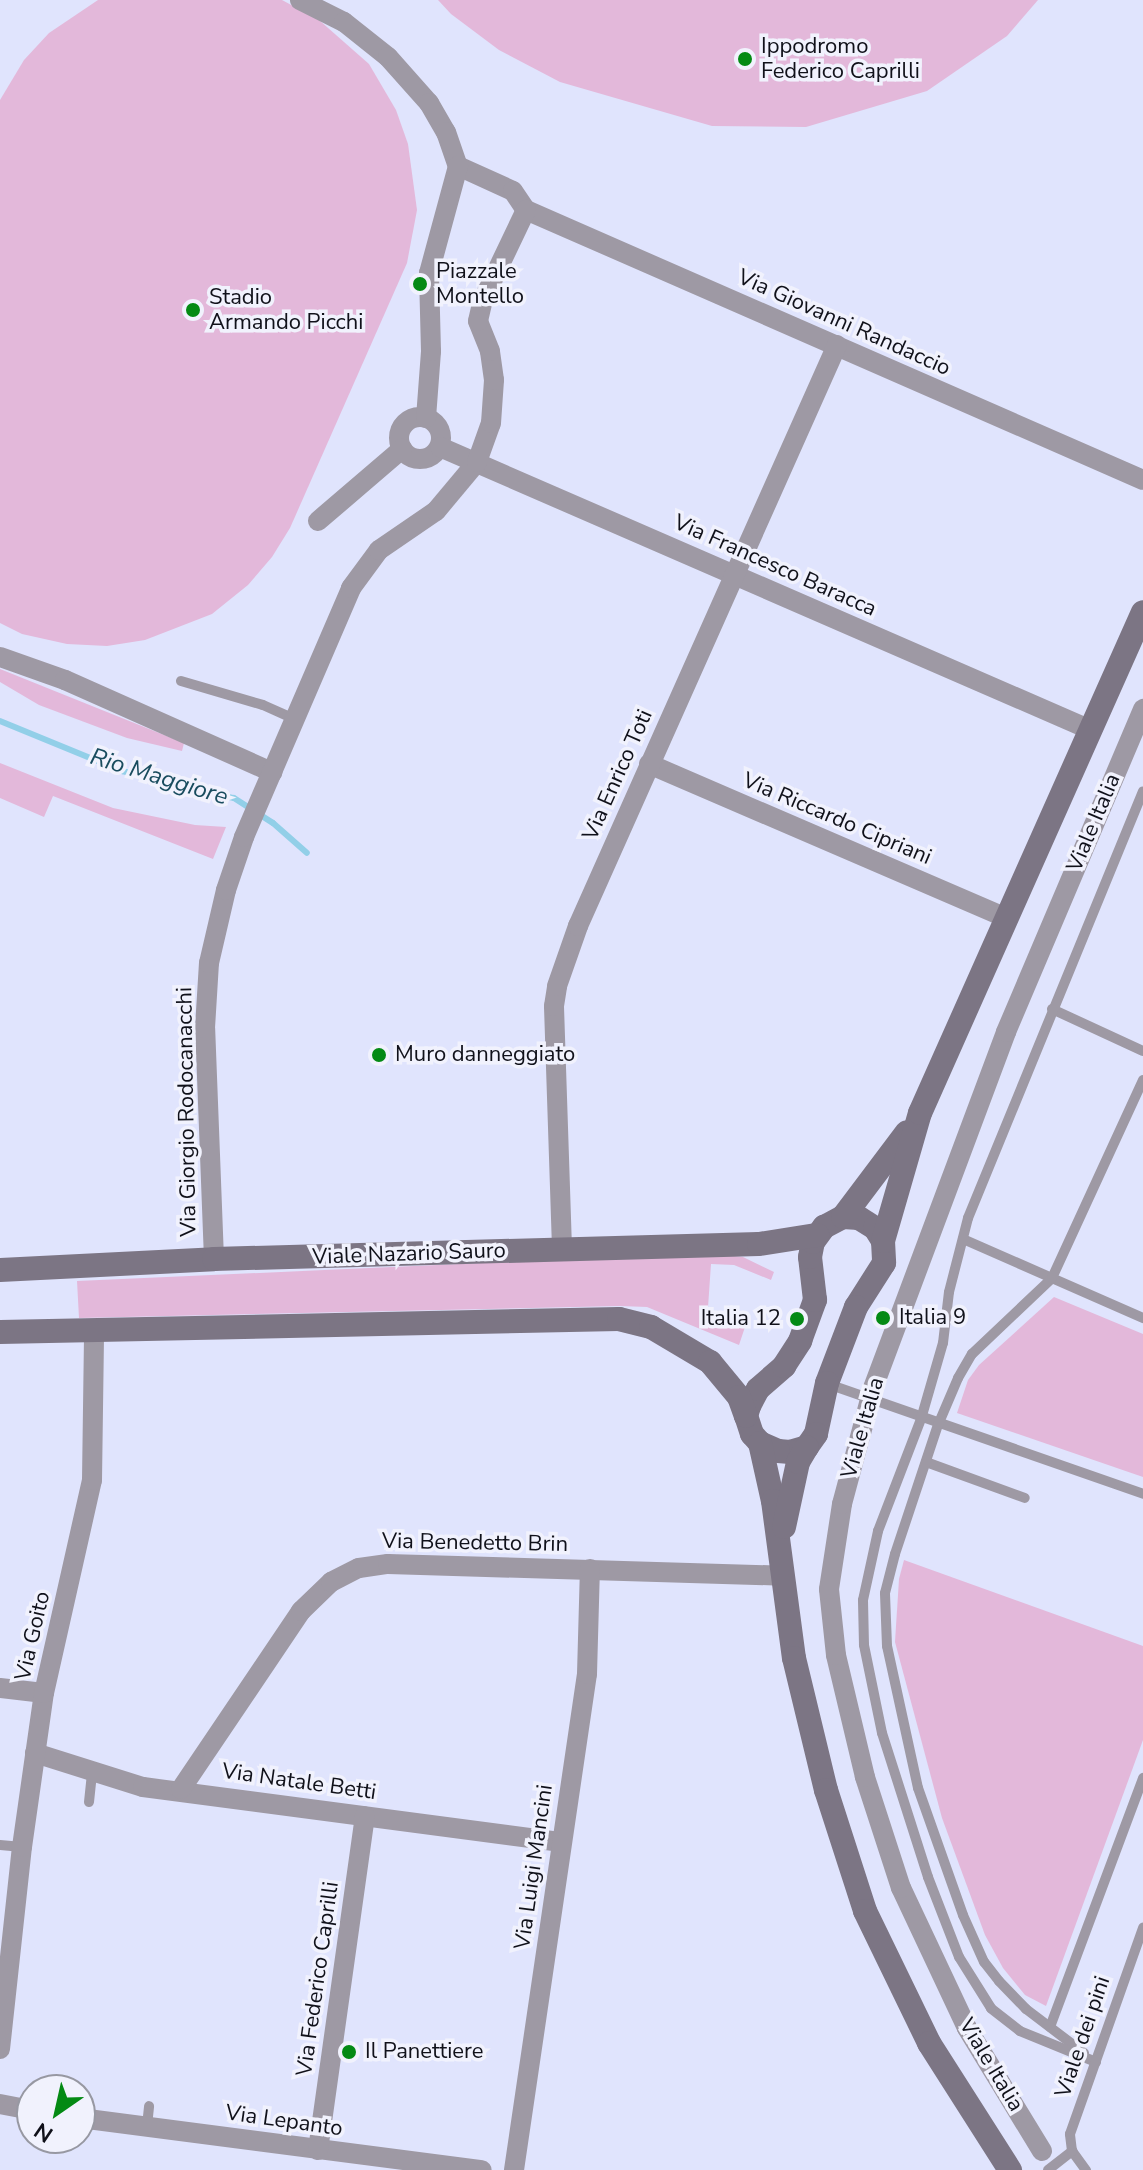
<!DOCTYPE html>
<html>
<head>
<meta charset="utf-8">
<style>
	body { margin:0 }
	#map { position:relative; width:1143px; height:2170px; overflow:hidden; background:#e0e4fd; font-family:"Nunito Sans",sans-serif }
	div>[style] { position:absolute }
	.green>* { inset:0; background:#e3b8da }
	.stream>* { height:6px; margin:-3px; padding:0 3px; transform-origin:3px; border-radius:3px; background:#92cfe8 }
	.lane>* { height:10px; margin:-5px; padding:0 5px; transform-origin:5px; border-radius:5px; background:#9e99a4 }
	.street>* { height:20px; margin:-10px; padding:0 10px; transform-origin:10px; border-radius:10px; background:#9e99a4 }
	.street>.ring { margin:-10px; padding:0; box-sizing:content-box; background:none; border:20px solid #9e99a4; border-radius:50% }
	.secondary>* { height:24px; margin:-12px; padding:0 12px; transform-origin:12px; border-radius:12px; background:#7c7584 }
	.dots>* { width:22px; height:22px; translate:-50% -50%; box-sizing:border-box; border:4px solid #f1f2fd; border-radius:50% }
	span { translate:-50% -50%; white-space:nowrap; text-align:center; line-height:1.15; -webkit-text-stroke:7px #f1f2fd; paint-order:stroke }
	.poi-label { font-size:22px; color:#10111a }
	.left { translate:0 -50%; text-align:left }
	.right { translate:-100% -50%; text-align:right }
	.street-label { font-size:22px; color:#10111a }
	.water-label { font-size:24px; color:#194c5e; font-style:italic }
	.north { position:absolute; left:16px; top:2074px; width:80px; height:80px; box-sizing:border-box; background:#f1f2fd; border:2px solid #9798a2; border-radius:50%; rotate:214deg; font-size:22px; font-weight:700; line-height:32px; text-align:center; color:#10111a }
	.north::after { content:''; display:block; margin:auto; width:28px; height:36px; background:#048a14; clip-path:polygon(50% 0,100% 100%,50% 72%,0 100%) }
</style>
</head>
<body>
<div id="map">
	<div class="green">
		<div style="clip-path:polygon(98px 0,282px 0,319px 20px,369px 64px,396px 110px,408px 144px,417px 210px,407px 263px,290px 528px,272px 557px,248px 585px,212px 614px,145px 640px,107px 646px,67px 644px,22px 634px,0 623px,0 100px,24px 60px,49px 33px)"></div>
		<div style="clip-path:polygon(438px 0,1038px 0,1007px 36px,927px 91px,806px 127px,712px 126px,560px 82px,499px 50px,451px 14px)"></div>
		<div style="clip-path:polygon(0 669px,184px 743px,182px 751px,127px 738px,39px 705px,0 682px)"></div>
		<div style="clip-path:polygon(0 763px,113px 808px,195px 825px,226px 827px,213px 859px,53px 796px,44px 817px,0 798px)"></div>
		<div style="clip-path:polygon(707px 1253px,743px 1257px,774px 1272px,771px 1280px,734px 1265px,711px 1264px,707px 1322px,745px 1327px,739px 1345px,647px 1307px,620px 1306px,79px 1318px,77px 1281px)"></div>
		<div style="clip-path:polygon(1054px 1297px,1143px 1334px,1143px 1477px,957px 1413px,968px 1380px,979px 1365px)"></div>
		<div style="clip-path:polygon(904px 1560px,1143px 1646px,1143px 1740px,1046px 2006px,1025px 1995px,1003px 1968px,985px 1935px,942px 1818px,895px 1642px,899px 1579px)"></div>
	</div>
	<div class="stream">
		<div style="left:0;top:721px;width:132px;rotate:22.3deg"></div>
		<div style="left:122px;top:771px;width:115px;rotate:13.6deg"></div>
		<div style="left:234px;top:798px;width:46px;rotate:32.7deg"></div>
		<div style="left:273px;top:823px;width:45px;rotate:41.4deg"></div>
	</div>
	<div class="lane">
		<div style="left:181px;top:681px;width:85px;rotate:16.3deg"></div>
		<div style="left:263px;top:705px;width:34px;rotate:24deg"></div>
		<div style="left:1052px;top:1009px;width:100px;rotate:24.8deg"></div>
		<div style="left:963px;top:1239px;width:197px;rotate:23.7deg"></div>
		<div style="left:828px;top:1384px;width:334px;rotate:19.2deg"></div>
		<div style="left:926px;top:1462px;width:105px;rotate:20deg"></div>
		<div style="left:89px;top:1802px;width:30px;rotate:-84deg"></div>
		<div style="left:0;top:1845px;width:22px;rotate:5deg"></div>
		<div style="left:1050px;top:2027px;width:266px;rotate:-69.5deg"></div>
		<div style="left:1084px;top:2053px;width:73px;rotate:-142.8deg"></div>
		<div style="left:1026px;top:2009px;width:39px;rotate:-134deg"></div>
		<div style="left:999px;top:1981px;width:24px;rotate:-128deg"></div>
		<div style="left:984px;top:1962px;width:51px;rotate:-114.1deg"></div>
		<div style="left:963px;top:1915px;width:135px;rotate:-109.5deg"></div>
		<div style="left:918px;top:1788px;width:145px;rotate:-102.3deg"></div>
		<div style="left:887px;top:1646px;width:53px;rotate:-92.2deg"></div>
		<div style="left:885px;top:1593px;width:40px;rotate:-75.6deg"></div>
		<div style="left:895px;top:1554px;width:136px;rotate:-71.6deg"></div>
		<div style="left:938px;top:1425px;width:51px;rotate:-66.9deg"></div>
		<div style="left:958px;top:1378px;width:28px;rotate:-60deg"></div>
		<div style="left:972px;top:1354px;width:110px;rotate:-43.5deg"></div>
		<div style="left:1052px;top:1278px;width:218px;rotate:-65.3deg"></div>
		<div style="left:1096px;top:2062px;width:82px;rotate:-157.8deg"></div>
		<div style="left:1020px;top:2031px;width:37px;rotate:-142deg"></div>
		<div style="left:991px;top:2008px;width:60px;rotate:-122.1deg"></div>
		<div style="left:959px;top:1957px;width:86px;rotate:-111.2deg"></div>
		<div style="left:928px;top:1877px;width:151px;rotate:-107.7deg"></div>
		<div style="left:882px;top:1733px;width:90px;rotate:-101.6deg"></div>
		<div style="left:864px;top:1645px;width:45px;rotate:-91.3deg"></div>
		<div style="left:863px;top:1600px;width:71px;rotate:-77.7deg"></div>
		<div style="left:878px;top:1531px;width:120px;rotate:-69deg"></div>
		<div style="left:921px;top:1419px;width:79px;rotate:-73.9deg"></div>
		<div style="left:943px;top:1343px;width:51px;rotate:-83.3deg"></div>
		<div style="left:949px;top:1292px;width:76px;rotate:-75.6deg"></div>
		<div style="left:968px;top:1218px;width:461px;rotate:-67.7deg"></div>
		<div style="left:147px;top:2126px;width:20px;rotate:-84deg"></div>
		<div style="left:1072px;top:2151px;width:24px;rotate:54deg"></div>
		<div style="left:1048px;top:2170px;width:31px;rotate:-38deg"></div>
		<div style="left:1072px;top:2151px;width:17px;rotate:-97deg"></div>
		<div style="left:1070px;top:2134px;width:219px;rotate:-70.5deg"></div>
	</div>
	<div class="street">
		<div style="left:300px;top:0;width:49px;rotate:26.6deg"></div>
		<div style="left:344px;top:22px;width:56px;rotate:38.5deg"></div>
		<div style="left:388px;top:57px;width:62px;rotate:48.3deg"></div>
		<div style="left:429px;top:103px;width:34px;rotate:60deg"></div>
		<div style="left:446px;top:132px;width:36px;rotate:71deg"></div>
		<div style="left:458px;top:166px;width:60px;rotate:24.4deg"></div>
		<div style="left:513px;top:191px;width:23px;rotate:56deg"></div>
		<div style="left:526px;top:210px;width:673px;rotate:23.63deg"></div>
		<div class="ring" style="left:399px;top:417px;width:22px;height:22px"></div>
		<div style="left:426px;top:418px;width:67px;rotate:-85.7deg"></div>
		<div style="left:431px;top:351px;width:78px;rotate:-91.5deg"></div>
		<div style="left:429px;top:273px;width:111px;rotate:-74.8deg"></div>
		<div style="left:440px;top:447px;width:710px;rotate:23.5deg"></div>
		<div style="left:318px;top:521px;width:111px;rotate:-40.6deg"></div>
		<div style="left:0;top:657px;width:69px;rotate:19.5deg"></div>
		<div style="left:65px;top:680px;width:227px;rotate:24deg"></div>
		<div style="left:649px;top:764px;width:389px;rotate:23.3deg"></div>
		<div style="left:562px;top:1248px;width:242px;rotate:-91.9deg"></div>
		<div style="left:554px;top:1006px;width:20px;rotate:-81deg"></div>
		<div style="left:557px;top:986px;width:64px;rotate:-70.7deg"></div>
		<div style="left:578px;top:926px;width:636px;rotate:-65.97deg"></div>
		<div style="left:214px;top:1259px;width:231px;rotate:-92.2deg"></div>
		<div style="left:205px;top:1028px;width:65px;rotate:-86.5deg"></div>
		<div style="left:209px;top:963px;width:75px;rotate:-76.9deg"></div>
		<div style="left:226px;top:890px;width:56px;rotate:-71.2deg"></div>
		<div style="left:244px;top:837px;width:271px;rotate:-66.7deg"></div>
		<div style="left:351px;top:588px;width:47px;rotate:-53.6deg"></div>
		<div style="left:379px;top:550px;width:69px;rotate:-34.4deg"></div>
		<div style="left:436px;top:511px;width:64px;rotate:-50.1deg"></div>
		<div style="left:477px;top:462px;width:41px;rotate:-70.3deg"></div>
		<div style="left:491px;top:423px;width:43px;rotate:-86deg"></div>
		<div style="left:494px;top:380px;width:29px;rotate:-98deg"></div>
		<div style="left:490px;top:351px;width:32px;rotate:-112deg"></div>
		<div style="left:478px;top:321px;width:22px;rotate:-77deg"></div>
		<div style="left:483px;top:300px;width:100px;rotate:-64.5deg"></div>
		<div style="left:0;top:1688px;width:44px;rotate:6.5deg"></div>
		<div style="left:35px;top:1753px;width:113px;rotate:17.5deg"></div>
		<div style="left:143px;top:1787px;width:422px;rotate:7.5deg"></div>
		<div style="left:181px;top:1789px;width:215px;rotate:-56deg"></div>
		<div style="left:301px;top:1611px;width:42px;rotate:-44deg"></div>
		<div style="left:331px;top:1582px;width:31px;rotate:-27deg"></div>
		<div style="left:359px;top:1568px;width:29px;rotate:-8deg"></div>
		<div style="left:388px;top:1564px;width:394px;rotate:1.7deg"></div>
		<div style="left:0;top:2049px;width:203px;rotate:-83.8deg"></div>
		<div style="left:22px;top:1847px;width:156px;rotate:-81.9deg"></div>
		<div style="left:44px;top:1693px;width:218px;rotate:-77.3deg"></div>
		<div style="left:92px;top:1480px;width:151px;rotate:-89.2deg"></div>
		<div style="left:0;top:2104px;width:33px;rotate:11deg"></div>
		<div style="left:80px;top:2118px;width:405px;rotate:7.4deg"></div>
		<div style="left:318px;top:2150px;width:337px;rotate:-82deg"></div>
		<div style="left:1042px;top:2151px;width:144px;rotate:-121.4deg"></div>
		<div style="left:967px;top:2028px;width:155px;rotate:-115.2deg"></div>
		<div style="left:901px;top:1888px;width:117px;rotate:-108deg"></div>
		<div style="left:865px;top:1777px;width:125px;rotate:-103.4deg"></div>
		<div style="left:836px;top:1655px;width:66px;rotate:-96.1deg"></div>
		<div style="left:829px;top:1589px;width:86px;rotate:-81.3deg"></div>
		<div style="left:842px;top:1504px;width:120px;rotate:-75deg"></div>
		<div style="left:873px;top:1388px;width:380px;rotate:-69.5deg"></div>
		<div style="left:1006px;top:1032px;width:351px;rotate:-67deg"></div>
		<div style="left:514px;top:2170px;width:501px;rotate:-81.63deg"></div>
		<div style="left:587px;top:1674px;width:105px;rotate:-88.4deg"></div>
	</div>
	<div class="secondary">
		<div style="left:843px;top:1217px;width:16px;rotate:4deg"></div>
		<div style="left:859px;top:1218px;width:19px;rotate:32deg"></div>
		<div style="left:875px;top:1228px;width:15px;rotate:58deg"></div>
		<div style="left:883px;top:1241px;width:22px;rotate:87deg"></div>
		<div style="left:884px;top:1263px;width:52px;rotate:122.5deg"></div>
		<div style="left:856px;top:1307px;width:81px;rotate:110.9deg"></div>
		<div style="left:827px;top:1383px;width:52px;rotate:102.2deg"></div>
		<div style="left:816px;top:1434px;width:16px;rotate:125deg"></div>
		<div style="left:807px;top:1447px;width:18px;rotate:164deg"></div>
		<div style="left:790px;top:1452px;width:12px;rotate:-175deg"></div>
		<div style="left:778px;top:1451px;width:20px;rotate:-156deg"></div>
		<div style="left:760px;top:1443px;width:12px;rotate:-132deg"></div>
		<div style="left:752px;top:1434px;width:19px;rotate:-108deg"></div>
		<div style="left:746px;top:1416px;width:10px;rotate:-73deg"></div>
		<div style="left:749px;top:1406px;width:19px;rotate:-62deg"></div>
		<div style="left:758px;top:1389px;width:35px;rotate:-41deg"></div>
		<div style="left:784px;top:1366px;width:30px;rotate:-57deg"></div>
		<div style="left:800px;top:1341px;width:44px;rotate:-69.9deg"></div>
		<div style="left:815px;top:1300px;width:43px;rotate:-96.6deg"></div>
		<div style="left:810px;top:1257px;width:15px;rotate:-79deg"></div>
		<div style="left:813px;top:1242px;width:19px;rotate:-54deg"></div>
		<div style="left:824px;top:1227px;width:21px;rotate:-28deg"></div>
		<div style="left:843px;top:1217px;width:106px;rotate:-53deg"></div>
		<div style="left:883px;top:1241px;width:133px;rotate:-73.9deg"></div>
		<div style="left:920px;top:1113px;width:548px;rotate:-66.01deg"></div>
		<div style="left:0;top:1270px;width:214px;rotate:-2.9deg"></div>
		<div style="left:214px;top:1259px;width:545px;rotate:-1.58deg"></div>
		<div style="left:759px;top:1244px;width:59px;rotate:-8.8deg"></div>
		<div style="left:0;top:1332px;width:619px;rotate:-1.2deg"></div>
		<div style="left:619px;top:1319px;width:33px;rotate:14deg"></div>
		<div style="left:651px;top:1327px;width:69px;rotate:30.7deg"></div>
		<div style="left:710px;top:1362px;width:45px;rotate:50.4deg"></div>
		<div style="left:739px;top:1397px;width:20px;rotate:70deg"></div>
		<div style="left:760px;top:1443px;width:59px;rotate:77.4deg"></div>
		<div style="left:773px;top:1501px;width:158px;rotate:82.4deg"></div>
		<div style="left:794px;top:1658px;width:136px;rotate:76.4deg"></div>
		<div style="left:826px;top:1790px;width:127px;rotate:72.1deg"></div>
		<div style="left:865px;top:1911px;width:147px;rotate:64.1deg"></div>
		<div style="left:929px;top:2043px;width:151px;rotate:57.5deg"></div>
		<div style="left:784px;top:1527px;width:66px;rotate:-77.8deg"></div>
		<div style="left:798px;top:1462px;width:17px;rotate:-59deg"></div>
	</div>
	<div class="dots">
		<div style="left:745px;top:59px;background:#048a14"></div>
		<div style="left:420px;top:284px;background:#048a14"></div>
		<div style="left:193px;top:310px;background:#048a14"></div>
		<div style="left:379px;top:1055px;background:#048a14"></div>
		<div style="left:883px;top:1318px;background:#048a14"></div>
		<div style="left:797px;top:1319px;background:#048a14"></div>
		<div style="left:349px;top:2052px;background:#048a14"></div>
	</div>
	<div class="poi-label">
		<span class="left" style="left:761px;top:59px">Ippodromo<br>Federico Caprilli</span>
		<span class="left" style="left:436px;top:284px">Piazzale<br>Montello</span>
		<span class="left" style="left:209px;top:310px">Stadio<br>Armando Picchi</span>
		<span class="left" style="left:395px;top:1055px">Muro danneggiato</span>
		<span class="left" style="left:899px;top:1318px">Italia 9</span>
		<span class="right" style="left:781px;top:1319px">Italia 12</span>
		<span class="left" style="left:365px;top:2052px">Il Panettiere</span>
	</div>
	<div class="street-label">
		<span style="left:844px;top:323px;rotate:24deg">Via Giovanni Randaccio</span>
		<span style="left:775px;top:566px;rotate:24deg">Via Francesco Baracca</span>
		<span style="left:618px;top:775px;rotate:-66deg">Via Enrico Toti</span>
		<span style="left:837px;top:819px;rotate:23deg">Via Riccardo Cipriani</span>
		<span style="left:1094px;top:823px;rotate:-67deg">Viale Italia</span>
		<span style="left:187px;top:1112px;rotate:-91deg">Via Giorgio Rodocanacchi</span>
		<span style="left:409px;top:1254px;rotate:-2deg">Viale Nazario Sauro</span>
		<span style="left:863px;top:1428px;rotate:-74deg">Viale Italia</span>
		<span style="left:475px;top:1543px;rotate:1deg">Via Benedetto Brin</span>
		<span style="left:33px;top:1636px;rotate:-77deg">Via Goito</span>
		<span style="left:299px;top:1782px;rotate:8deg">Via Natale Betti</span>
		<span style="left:534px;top:1867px;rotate:-82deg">Via Luigi Mancini</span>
		<span style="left:318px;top:1979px;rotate:-82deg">Via Federico Caprilli</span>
		<span style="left:1083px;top:2037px;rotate:-71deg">Viale dei pini</span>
		<span style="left:991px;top:2065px;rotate:59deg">Viale Italia</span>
		<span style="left:284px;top:2121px;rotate:8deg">Via Lepanto</span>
	</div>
	<div class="water-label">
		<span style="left:159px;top:777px;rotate:17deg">Rio Maggiore</span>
	</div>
	<div class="north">N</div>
</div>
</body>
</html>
